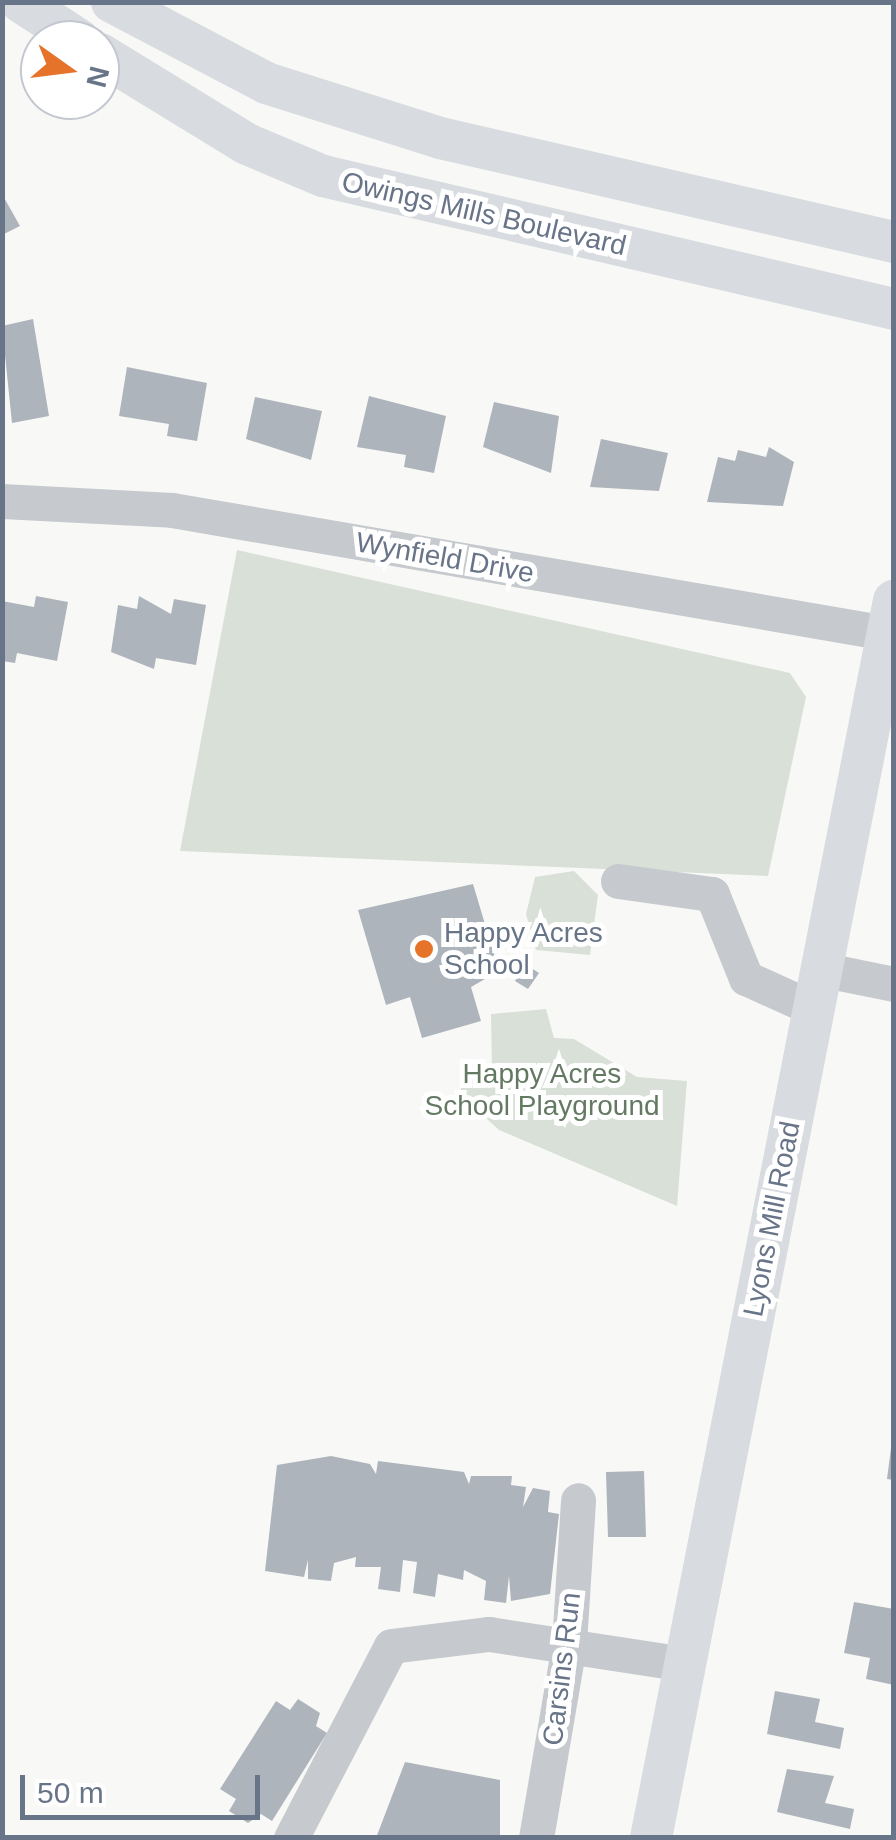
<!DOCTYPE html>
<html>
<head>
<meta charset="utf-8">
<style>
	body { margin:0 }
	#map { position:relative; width:896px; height:1840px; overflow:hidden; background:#f8f9f6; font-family:Arial,sans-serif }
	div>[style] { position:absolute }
	.green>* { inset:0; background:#d9e0d7 }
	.building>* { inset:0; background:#adb4bb }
	.minor>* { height:35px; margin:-17.5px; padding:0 17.5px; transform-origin:17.5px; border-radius:17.5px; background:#c6c9cd }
	.major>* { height:42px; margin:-21px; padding:0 21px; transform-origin:21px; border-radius:21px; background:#d8dbdf }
	.dots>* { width:28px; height:28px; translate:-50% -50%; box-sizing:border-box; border:5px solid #fff; border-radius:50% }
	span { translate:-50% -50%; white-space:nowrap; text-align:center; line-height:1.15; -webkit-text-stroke:10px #fff; paint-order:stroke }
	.street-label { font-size:28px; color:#687487 }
	.poi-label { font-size:28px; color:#687487 }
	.left { translate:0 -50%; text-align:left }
	.park-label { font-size:28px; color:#637962 }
	.frame { position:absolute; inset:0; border:5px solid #687487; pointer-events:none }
	.north { position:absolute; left:20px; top:20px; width:100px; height:100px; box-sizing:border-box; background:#fff; border:2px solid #c3c7cf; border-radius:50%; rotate:104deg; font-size:28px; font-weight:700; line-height:40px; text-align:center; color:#687487 }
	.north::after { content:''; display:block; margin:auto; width:35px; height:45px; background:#e5742a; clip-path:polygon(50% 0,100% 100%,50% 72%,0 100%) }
	.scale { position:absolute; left:20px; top:1775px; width:240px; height:45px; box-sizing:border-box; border:5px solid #687487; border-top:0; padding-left:12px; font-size:30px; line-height:35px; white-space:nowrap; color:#687487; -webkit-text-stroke:8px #fff; paint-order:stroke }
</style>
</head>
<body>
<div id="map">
	<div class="green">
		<div style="clip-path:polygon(237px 550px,790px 673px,806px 697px,768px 876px,180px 851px)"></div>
		<div style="clip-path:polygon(574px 871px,598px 895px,590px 955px,536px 950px,526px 914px,535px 877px)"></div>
		<div style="clip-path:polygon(546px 1009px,554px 1038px,574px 1039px,637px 1077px,687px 1081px,677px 1206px,499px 1130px,460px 1094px,466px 1064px,492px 1069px,491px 1014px)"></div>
	</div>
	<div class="building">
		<div style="clip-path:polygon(2px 194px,20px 226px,2px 235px)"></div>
		<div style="clip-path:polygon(33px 319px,49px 416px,12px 423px,2px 326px)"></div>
		<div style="clip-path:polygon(127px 367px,207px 383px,197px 441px,167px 436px,169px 424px,119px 416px)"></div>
		<div style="clip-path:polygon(369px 396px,446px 416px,434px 473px,404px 467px,406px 455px,357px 447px)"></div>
		<div style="clip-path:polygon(255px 397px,322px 411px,311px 460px,246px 439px)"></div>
		<div style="clip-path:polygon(494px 402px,559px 416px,551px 473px,483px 447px)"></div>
		<div style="clip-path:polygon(601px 439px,668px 453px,659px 491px,590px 487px)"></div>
		<div style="clip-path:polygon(769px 447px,794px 462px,783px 506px,707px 502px,718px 457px,735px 461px,738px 450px,766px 457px)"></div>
		<div style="clip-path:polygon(36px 596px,68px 602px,57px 661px,17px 653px,15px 663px,2px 661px,2px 601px,34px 607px)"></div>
		<div style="clip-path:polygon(139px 596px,171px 614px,174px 599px,206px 605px,196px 665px,156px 658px,154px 669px,111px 652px,118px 605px,137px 609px)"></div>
		<div style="clip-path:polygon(473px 884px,499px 971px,471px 987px,481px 1021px,422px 1038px,410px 997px,386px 1005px,358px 910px)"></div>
		<div style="clip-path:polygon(525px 964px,539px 973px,528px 989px,515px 981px)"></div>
		<div style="clip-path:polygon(891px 1448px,894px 1448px,894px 1480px,887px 1479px)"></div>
		<div style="clip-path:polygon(331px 1456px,370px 1464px,376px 1474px,378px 1461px,464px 1472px,469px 1484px,471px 1476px,512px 1476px,511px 1485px,526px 1487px,523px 1507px,533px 1488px,550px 1491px,548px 1512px,559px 1514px,550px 1594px,511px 1601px,509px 1576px,506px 1603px,484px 1600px,486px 1581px,464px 1570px,463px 1580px,438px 1574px,435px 1597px,413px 1593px,417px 1562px,403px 1560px,400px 1592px,378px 1589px,381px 1567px,355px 1567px,356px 1557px,334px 1563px,331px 1581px,308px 1579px,308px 1560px,304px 1577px,265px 1571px,277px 1465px)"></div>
		<div style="clip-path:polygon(644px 1471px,646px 1537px,608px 1537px,606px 1472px)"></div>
		<div style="clip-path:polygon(854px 1602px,894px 1609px,894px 1685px,866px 1679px,870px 1658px,844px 1653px)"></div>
		<div style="clip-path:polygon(775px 1691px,820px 1699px,815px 1722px,844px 1728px,840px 1749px,767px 1734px)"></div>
		<div style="clip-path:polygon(298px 1699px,320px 1713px,316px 1726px,327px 1733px,272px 1821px,261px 1814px,248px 1823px,229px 1811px,236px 1799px,220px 1789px,276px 1701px,290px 1710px)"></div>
		<div style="clip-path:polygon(405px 1762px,500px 1780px,500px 1838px,376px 1838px)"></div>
		<div style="clip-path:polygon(787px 1769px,834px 1776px,825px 1803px,854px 1809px,850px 1829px,777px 1812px)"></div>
	</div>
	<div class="minor">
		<div style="left:2px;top:501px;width:170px;rotate:3deg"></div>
		<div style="left:172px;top:510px;width:725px;rotate:9.77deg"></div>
		<div style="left:618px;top:881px;width:95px;rotate:7.9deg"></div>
		<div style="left:712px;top:894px;width:91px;rotate:68deg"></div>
		<div style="left:746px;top:978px;width:72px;rotate:24.4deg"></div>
		<div style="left:820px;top:969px;width:76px;rotate:11.5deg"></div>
		<div style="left:291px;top:1838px;width:216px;rotate:-62.5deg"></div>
		<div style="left:391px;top:1646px;width:99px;rotate:-7deg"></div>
		<div style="left:489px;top:1634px;width:198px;rotate:8.7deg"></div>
		<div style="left:536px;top:1838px;width:197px;rotate:-80.3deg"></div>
		<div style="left:569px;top:1644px;width:144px;rotate:-86.4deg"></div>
	</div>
	<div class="major">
		<div style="left:21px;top:2px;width:69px;rotate:33.2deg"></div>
		<div style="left:112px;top:2px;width:174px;rotate:27.7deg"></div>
		<div style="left:266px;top:83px;width:182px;rotate:17.5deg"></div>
		<div style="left:440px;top:138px;width:466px;rotate:12.9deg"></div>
		<div style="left:100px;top:54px;width:172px;rotate:31.5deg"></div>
		<div style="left:247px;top:144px;width:82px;rotate:22.8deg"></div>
		<div style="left:323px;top:176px;width:586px;rotate:13.11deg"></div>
		<div style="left:651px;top:1838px;width:1261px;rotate:-78.89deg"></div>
	</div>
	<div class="dots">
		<div style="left:424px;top:949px;background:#e5742a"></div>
	</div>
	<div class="street-label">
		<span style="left:484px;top:214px;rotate:13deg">Owings Mills Boulevard</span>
		<span style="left:445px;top:558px;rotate:10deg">Wynfield Drive</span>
		<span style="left:772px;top:1219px;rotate:-79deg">Lyons Mill Road</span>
		<span style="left:562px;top:1669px;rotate:-83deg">Carsins Run</span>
	</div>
	<div class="poi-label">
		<span class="left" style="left:444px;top:949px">Happy Acres<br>School</span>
	</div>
	<div class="park-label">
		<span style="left:542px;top:1090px">Happy Acres<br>School Playground</span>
	</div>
	<div class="frame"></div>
	<div class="north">N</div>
	<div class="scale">50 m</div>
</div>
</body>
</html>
